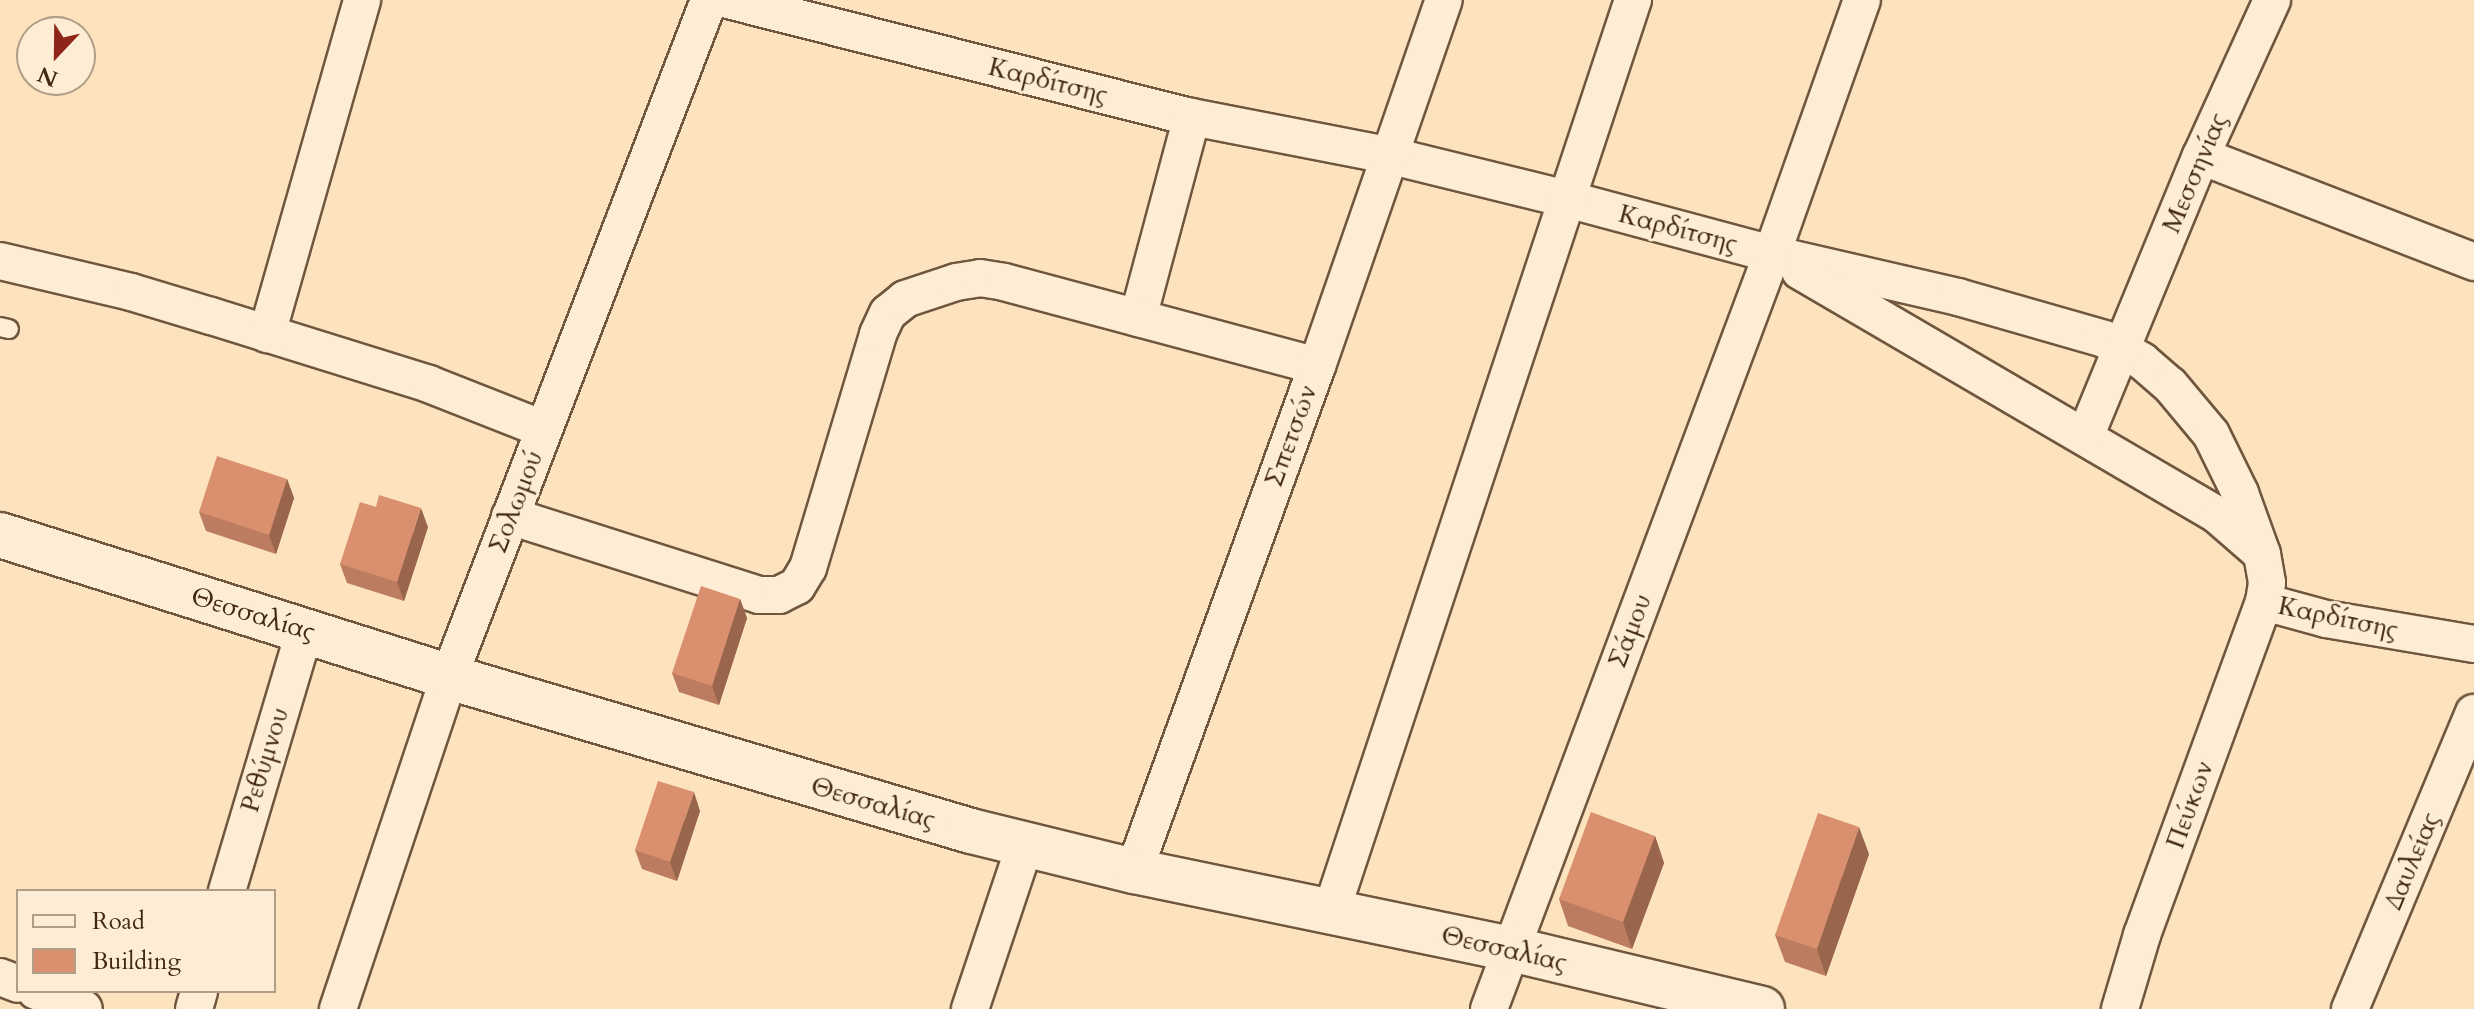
<!DOCTYPE html>
<html>
<head>
<meta charset="utf-8">
<style>
	body { margin:0 }
	#map { position:relative; width:2474px; height:1009px; overflow:hidden; background:#fce3be; font-family:Cardo,serif }
	div>[style] { position:absolute }
	.roads { filter:drop-shadow(2px 0 #70563e) drop-shadow(-2px 0 #70563e) drop-shadow(0 2px #70563e) drop-shadow(0 -2px #70563e) }
	.lane>* { height:18px; margin:-9px; padding:0 9px; transform-origin:9px; border-radius:9px; background:#fdedd5 }
	.street>* { height:36px; margin:-18px; padding:0 18px; transform-origin:18px; border-radius:18px; background:#fdedd5 }
	.secondary>* { height:44px; margin:-22px; padding:0 22px; transform-origin:22px; border-radius:22px; background:#fdedd5 }
	.wall>* { inset:0; background:#bb7c5f }
	.shaded-wall>* { inset:0; background:#99654d }
	.building>* { inset:0; background:#da906e }
	span { translate:-50% -50%; white-space:nowrap; text-align:center; line-height:1.15; -webkit-text-stroke:6px #fdedd5; paint-order:stroke }
	.street-label { font-size:26px; color:#422714 }
	.legend { position:absolute; left:16px; top:889px; width:260px; height:104px; box-sizing:border-box; background:#fdedd5; border:2px solid #b29e88; margin:0; padding:10px 14px; list-style:none; font-size:24px; color:#422714 }
	.legend li { display:flex; align-items:center; gap:16px; height:40px }
	.legend b { width:40px; border:2px solid #b29e88 }
	.north { position:absolute; left:16px; top:16px; width:80px; height:80px; box-sizing:border-box; background:#fdedd5; border:2px solid #b29e88; border-radius:50%; rotate:202deg; font-size:22px; font-weight:700; line-height:32px; text-align:center; color:#422714 }
	.north::after { content:''; display:block; margin:auto; width:28px; height:36px; background:#8f2418; clip-path:polygon(50% 0,100% 100%,50% 72%,0 100%) }
</style>
</head>
<body>
<div id="map">
	<div class="roads">
		<div class="lane">
			<div style="left:0;top:327px;width:9px;rotate:13deg"></div>
		</div>
		<div class="street">
			<div style="left:728px;top:0;width:479px;rotate:14.2deg"></div>
			<div style="left:1192px;top:117px;width:200px;rotate:11deg"></div>
			<div style="left:1388px;top:155px;width:184px;rotate:13.8deg"></div>
			<div style="left:1567px;top:199px;width:212px;rotate:15deg"></div>
			<div style="left:1772px;top:254px;width:191px;rotate:13deg"></div>
			<div style="left:1958px;top:297px;width:152px;rotate:16deg"></div>
			<div style="left:2104px;top:339px;width:44px;rotate:30.1deg"></div>
			<div style="left:2142px;top:361px;width:37px;rotate:41deg"></div>
			<div style="left:2170px;top:385px;width:64px;rotate:50.1deg"></div>
			<div style="left:2211px;top:434px;width:66px;rotate:63.8deg"></div>
			<div style="left:2240px;top:493px;width:65px;rotate:70.2deg"></div>
			<div style="left:2262px;top:554px;width:29px;rotate:80deg"></div>
			<div style="left:2267px;top:583px;width:19px;rotate:99deg"></div>
			<div style="left:2264px;top:602px;width:64px;rotate:15.3deg"></div>
			<div style="left:2326px;top:619px;width:150px;rotate:9.6deg"></div>
			<div style="left:2201px;top:156px;width:293px;rotate:21.2deg"></div>
			<div style="left:0;top:261px;width:135px;rotate:13.3deg"></div>
			<div style="left:131px;top:292px;width:84px;rotate:16.7deg"></div>
			<div style="left:211px;top:316px;width:228px;rotate:17.3deg"></div>
			<div style="left:429px;top:384px;width:123px;rotate:21.5deg"></div>
			<div style="left:1800px;top:271px;width:482px;rotate:30.3deg"></div>
			<div style="left:2216px;top:514px;width:60px;rotate:40.9deg"></div>
			<div style="left:1138px;top:318px;width:208px;rotate:-75deg"></div>
			<div style="left:267px;top:334px;width:347px;rotate:-74.1deg"></div>
			<div style="left:2085px;top:437px;width:304px;rotate:-67.6deg"></div>
			<div style="left:2201px;top:156px;width:171px;rotate:-65.5deg"></div>
			<div style="left:510px;top:516px;width:261px;rotate:17.6deg"></div>
			<div style="left:759px;top:595px;width:20px"></div>
			<div style="left:779px;top:595px;width:20px;rotate:-27deg"></div>
			<div style="left:797px;top:586px;width:21px;rotate:-59deg"></div>
			<div style="left:808px;top:568px;width:244px;rotate:-73.3deg"></div>
			<div style="left:878px;top:334px;width:23px;rotate:-65deg"></div>
			<div style="left:888px;top:313px;width:22px;rotate:-39deg"></div>
			<div style="left:905px;top:299px;width:54px;rotate:-18.4deg"></div>
			<div style="left:956px;top:282px;width:24px;rotate:-9deg"></div>
			<div style="left:980px;top:278px;width:24px;rotate:9deg"></div>
			<div style="left:1004px;top:282px;width:324px;rotate:15deg"></div>
			<div style="left:1134px;top:871px;width:537px;rotate:-70.08deg"></div>
			<div style="left:1317px;top:366px;width:387px;rotate:-70.9deg"></div>
			<div style="left:227px;top:891px;width:272px;rotate:-73.4deg"></div>
			<div style="left:1331px;top:912px;width:961px;rotate:-71.68deg"></div>
			<div style="left:0;top:977px;width:19px;rotate:21deg"></div>
			<div style="left:36px;top:991px;width:51px;rotate:20.6deg"></div>
			<div style="left:194px;top:1009px;width:19px;rotate:-74deg"></div>
			<div style="left:338px;top:1009px;width:350px;rotate:-71.5deg"></div>
			<div style="left:449px;top:677px;width:725px;rotate:-68.99deg"></div>
			<div style="left:970px;top:1009px;width:173px;rotate:-71.5deg"></div>
			<div style="left:1489px;top:1009px;width:806px;rotate:-69.45deg"></div>
			<div style="left:1772px;top:254px;width:269px;rotate:-70.5deg"></div>
			<div style="left:2120px;top:1009px;width:77px;rotate:-73.4deg"></div>
			<div style="left:2142px;top:935px;width:355px;rotate:-69.9deg"></div>
			<div style="left:2350px;top:1009px;width:321px;rotate:-67.3deg"></div>
		</div>
		<div class="secondary">
			<div style="left:0;top:535px;width:471px;rotate:17.5deg"></div>
			<div style="left:449px;top:677px;width:544px;rotate:16.44deg"></div>
			<div style="left:971px;top:831px;width:168px;rotate:13.8deg"></div>
			<div style="left:1134px;top:871px;width:385px;rotate:11.7deg"></div>
			<div style="left:1511px;top:949px;width:258px;rotate:13.4deg"></div>
		</div>
	</div>
	<div class="wall">
		<div style="clip-path:polygon(287px 479px,294px 498px,276px 554px,206px 531px,199px 512px)"></div>
		<div style="clip-path:polygon(428px 527px,404px 601px,347px 583px,340px 564px)"></div>
		<div style="clip-path:polygon(740px 599px,747px 618px,719px 705px,679px 692px,672px 673px)"></div>
		<div style="clip-path:polygon(700px 811px,677px 881px,642px 869px,635px 850px)"></div>
		<div style="clip-path:polygon(1655px 836px,1664px 863px,1632px 949px,1568px 926px,1559px 899px)"></div>
		<div style="clip-path:polygon(1869px 854px,1826px 976px,1785px 962px,1775px 935px)"></div>
	</div>
	<div class="shaded-wall">
		<div style="clip-path:polygon(287px 479px,294px 498px,276px 554px,269px 535px)"></div>
		<div style="clip-path:polygon(421px 508px,428px 527px,404px 601px,397px 582px)"></div>
		<div style="clip-path:polygon(740px 599px,747px 618px,719px 705px,712px 686px)"></div>
		<div style="clip-path:polygon(694px 792px,700px 811px,677px 881px,670px 862px)"></div>
		<div style="clip-path:polygon(1859px 827px,1869px 854px,1826px 976px,1817px 949px)"></div>
		<div style="clip-path:polygon(1655px 836px,1664px 863px,1632px 949px,1623px 922px)"></div>
	</div>
	<div class="building">
		<div style="clip-path:polygon(217px 456px,287px 479px,269px 535px,199px 512px)"></div>
		<div style="clip-path:polygon(379px 495px,421px 508px,397px 582px,340px 564px,360px 502px,376px 507px)"></div>
		<div style="clip-path:polygon(701px 586px,740px 599px,712px 686px,672px 673px)"></div>
		<div style="clip-path:polygon(658px 781px,694px 792px,670px 862px,635px 850px)"></div>
		<div style="clip-path:polygon(1591px 812px,1655px 836px,1623px 922px,1559px 899px)"></div>
		<div style="clip-path:polygon(1818px 813px,1859px 827px,1817px 949px,1775px 935px)"></div>
	</div>
	<div class="street-label">
		<span style="left:1048px;top:81px;rotate:14deg">Καρδίτσης</span>
		<span style="left:2195px;top:173px;rotate:-67deg">Μεσσηνίας</span>
		<span style="left:1678px;top:229px;rotate:15deg">Καρδίτσης</span>
		<span style="left:1291px;top:436px;rotate:-70deg">Σπετσών</span>
		<span style="left:516px;top:502px;rotate:-69deg">Σολωμού</span>
		<span style="left:253px;top:614px;rotate:17deg">Θεσσαλίας</span>
		<span style="left:2338px;top:618px;rotate:12deg">Καρδίτσης</span>
		<span style="left:1630px;top:631px;rotate:-69deg">Σάμου</span>
		<span style="left:265px;top:760px;rotate:-73deg">Ρεθύμνου</span>
		<span style="left:873px;top:803px;rotate:16deg">Θεσσαλίας</span>
		<span style="left:2190px;top:805px;rotate:-70deg">Πεύκων</span>
		<span style="left:2412px;top:861px;rotate:-67deg">Δαυλείας</span>
		<span style="left:1504px;top:949px;rotate:13deg">Θεσσαλίας</span>
	</div>
	<ul class="legend">
	<li><b style="height:10px;background:#fdedd5"></b>Road</li>
	<li><b style="height:22px;background:#da906e"></b>Building</li>
	</ul>
	<div class="north">N</div>
</div>
</body>
</html>
